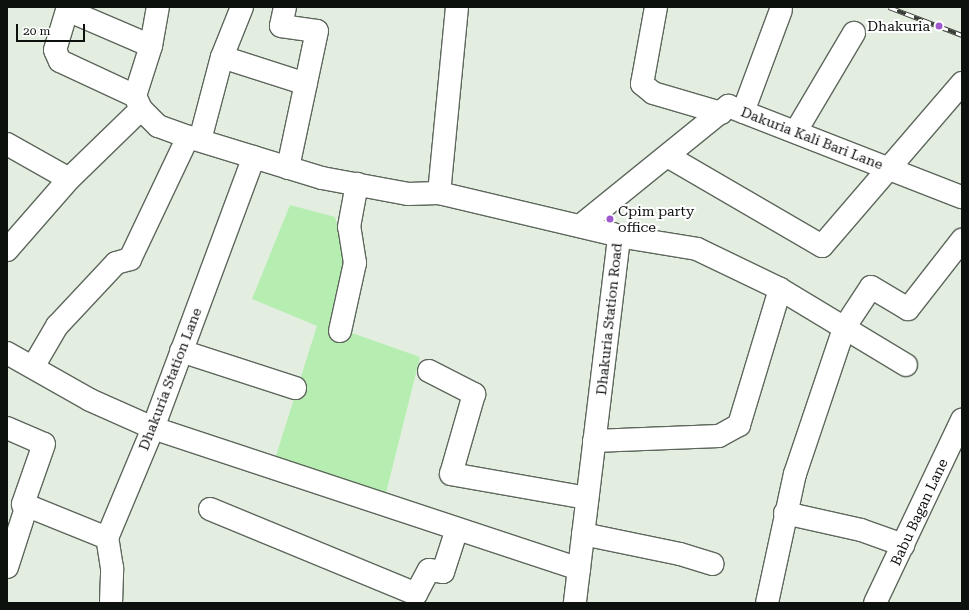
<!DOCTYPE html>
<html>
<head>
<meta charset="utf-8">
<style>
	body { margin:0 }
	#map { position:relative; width:969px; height:610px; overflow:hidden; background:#e3eee1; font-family:"Roboto Serif",serif }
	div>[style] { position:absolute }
	.green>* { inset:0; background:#b6eeb1 }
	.roads { filter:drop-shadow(1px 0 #5d675c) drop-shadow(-1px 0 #5d675c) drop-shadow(0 1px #5d675c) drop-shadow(0 -1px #5d675c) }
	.street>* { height:22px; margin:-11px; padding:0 11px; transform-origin:11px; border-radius:11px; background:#fff }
	.secondary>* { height:22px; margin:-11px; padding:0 11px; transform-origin:11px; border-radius:11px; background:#fff }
	.rail>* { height:4.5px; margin-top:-2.25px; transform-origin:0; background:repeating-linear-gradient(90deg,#fff 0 9px,#373c36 0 18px); box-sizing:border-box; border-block:1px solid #373c36 }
	.dots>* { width:11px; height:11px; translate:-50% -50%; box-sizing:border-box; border:2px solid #fff; border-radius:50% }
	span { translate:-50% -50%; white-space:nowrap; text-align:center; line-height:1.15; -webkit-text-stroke:4px #fff; paint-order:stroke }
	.poi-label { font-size:14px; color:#0d110d }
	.right { translate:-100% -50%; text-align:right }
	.left { translate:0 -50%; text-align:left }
	.street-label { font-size:14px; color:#0d110d }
	.frame { position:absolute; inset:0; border:8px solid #0d110d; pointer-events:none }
	.scale { position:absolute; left:16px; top:24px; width:69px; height:18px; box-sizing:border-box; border:2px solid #0d110d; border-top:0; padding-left:5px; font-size:12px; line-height:14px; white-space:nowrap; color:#0d110d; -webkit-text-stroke:3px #fff; paint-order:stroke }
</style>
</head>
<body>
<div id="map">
	<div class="green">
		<div style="clip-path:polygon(290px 205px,335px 217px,347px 262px,335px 327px,420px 357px,384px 501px,274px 462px,317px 326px,252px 299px)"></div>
	</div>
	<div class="roads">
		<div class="street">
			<div style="left:68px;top:7px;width:45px;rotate:106.8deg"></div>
			<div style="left:55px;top:50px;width:12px;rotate:66deg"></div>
			<div style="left:60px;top:61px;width:83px;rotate:25deg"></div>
			<div style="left:135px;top:96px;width:52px;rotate:-72.3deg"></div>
			<div style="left:151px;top:46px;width:40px;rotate:-80deg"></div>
			<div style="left:285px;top:7px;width:19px;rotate:102deg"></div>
			<div style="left:281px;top:26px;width:36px;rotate:8deg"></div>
			<div style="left:317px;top:31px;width:140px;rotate:102deg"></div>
			<div style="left:656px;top:7px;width:78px;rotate:100.3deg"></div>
			<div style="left:642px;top:84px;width:14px;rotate:39deg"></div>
			<div style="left:653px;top:93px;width:71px;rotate:16.4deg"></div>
			<div style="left:67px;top:10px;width:91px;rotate:23.2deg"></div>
			<div style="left:222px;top:57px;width:88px;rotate:17.8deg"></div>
			<div style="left:135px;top:96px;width:14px;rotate:65deg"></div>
			<div style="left:141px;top:109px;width:24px;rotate:45deg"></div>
			<div style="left:158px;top:126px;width:32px;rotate:20deg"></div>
			<div style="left:188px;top:137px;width:140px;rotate:17deg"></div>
			<div style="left:322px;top:178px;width:87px;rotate:10.5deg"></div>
			<div style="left:408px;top:194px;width:31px;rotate:-2deg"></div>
			<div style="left:743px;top:112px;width:109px;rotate:-69.6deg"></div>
			<div style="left:796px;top:131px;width:114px;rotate:-59.4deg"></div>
			<div style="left:200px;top:140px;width:86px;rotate:-75.2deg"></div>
			<div style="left:222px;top:57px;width:54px;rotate:-68.2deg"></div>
			<div style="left:7px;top:144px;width:71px;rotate:29.4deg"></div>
			<div style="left:669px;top:157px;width:177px;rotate:30.2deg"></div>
			<div style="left:822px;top:246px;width:215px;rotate:-49.3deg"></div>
			<div style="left:580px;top:226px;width:191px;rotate:-39deg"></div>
			<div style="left:728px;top:106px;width:251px;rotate:21.3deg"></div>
			<div style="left:618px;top:236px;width:80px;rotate:9.3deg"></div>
			<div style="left:697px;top:249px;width:92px;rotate:25.7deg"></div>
			<div style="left:780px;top:289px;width:147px;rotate:31.1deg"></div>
			<div style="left:7px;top:250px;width:94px;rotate:-48.9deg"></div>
			<div style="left:69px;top:179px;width:100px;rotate:-44.2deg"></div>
			<div style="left:340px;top:331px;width:70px;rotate:-77.6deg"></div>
			<div style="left:355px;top:263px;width:36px;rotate:-99deg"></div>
			<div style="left:349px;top:227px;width:44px;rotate:-79.5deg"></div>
			<div style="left:181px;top:351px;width:120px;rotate:18deg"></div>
			<div style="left:7px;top:353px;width:95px;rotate:29.5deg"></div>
			<div style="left:90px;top:400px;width:69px;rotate:24deg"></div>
			<div style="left:153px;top:428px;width:449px;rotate:18.3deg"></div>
			<div style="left:33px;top:367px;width:48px;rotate:-59.7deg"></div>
			<div style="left:57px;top:326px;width:86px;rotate:-46.9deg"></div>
			<div style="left:116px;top:263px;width:15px;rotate:-16deg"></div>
			<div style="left:130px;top:259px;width:135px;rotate:-64.6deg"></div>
			<div style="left:429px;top:371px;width:51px;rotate:27.1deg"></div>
			<div style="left:474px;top:394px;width:83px;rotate:106deg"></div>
			<div style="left:451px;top:474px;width:138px;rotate:10deg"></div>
			<div style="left:7px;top:428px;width:40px;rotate:23.4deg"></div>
			<div style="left:44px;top:444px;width:64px;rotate:109.3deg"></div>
			<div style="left:23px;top:504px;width:91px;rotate:22deg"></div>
			<div style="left:594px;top:441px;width:125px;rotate:-2.3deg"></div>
			<div style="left:719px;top:436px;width:23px;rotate:-29deg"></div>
			<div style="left:739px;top:425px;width:142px;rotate:-73.2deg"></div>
			<div style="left:210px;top:509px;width:223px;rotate:22.4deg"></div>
			<div style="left:416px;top:594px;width:27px;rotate:-62deg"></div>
			<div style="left:429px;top:570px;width:14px;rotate:8deg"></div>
			<div style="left:443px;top:572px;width:45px;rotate:-72deg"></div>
			<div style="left:785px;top:513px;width:78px;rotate:12.6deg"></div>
			<div style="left:861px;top:530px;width:45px;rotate:19.7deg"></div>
			<div style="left:583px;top:534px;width:99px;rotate:11.7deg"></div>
			<div style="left:680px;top:554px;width:34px;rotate:17deg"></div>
			<div style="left:7px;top:567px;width:65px;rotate:-72.1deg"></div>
			<div style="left:111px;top:603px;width:35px;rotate:-88deg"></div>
			<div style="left:112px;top:568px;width:30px;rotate:-99deg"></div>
			<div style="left:107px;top:538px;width:119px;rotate:-67.3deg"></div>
			<div style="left:153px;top:428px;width:289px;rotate:-69.6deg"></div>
			<div style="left:767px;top:603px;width:132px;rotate:-77.8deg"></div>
			<div style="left:795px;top:474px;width:154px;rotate:-71.4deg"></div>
			<div style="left:844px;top:328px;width:49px;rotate:-56.6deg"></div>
			<div style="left:871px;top:287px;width:43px;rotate:30.7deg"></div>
			<div style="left:908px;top:309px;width:88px;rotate:-52deg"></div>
			<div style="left:875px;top:603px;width:203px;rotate:-64.6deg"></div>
		</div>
		<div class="secondary">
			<div style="left:457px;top:7px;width:187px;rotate:95.5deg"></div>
			<div style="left:439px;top:193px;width:179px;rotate:13.3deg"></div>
			<div style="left:613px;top:234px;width:7px;rotate:34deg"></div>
			<div style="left:619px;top:238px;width:368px;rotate:96.9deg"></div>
		</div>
	</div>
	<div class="rail">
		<div style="left:889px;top:7px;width:78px;rotate:21deg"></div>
	</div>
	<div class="dots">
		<div style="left:939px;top:26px;background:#9f58cd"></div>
		<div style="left:610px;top:219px;background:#9f58cd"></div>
	</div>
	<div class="poi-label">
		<span class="right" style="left:930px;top:26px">Dhakuria</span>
		<span class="left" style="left:618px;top:219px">Cpim party<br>office</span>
	</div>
	<div class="street-label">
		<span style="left:812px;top:138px;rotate:21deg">Dakuria Kali Bari Lane</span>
		<span style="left:609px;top:319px;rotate:-84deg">Dhakuria Station Road</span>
		<span style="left:170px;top:379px;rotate:-69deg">Dhakuria Station Lane</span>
		<span style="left:919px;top:512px;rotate:-65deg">Babu Bagan Lane</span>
	</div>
	<div class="frame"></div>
	<div class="scale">20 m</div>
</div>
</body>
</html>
